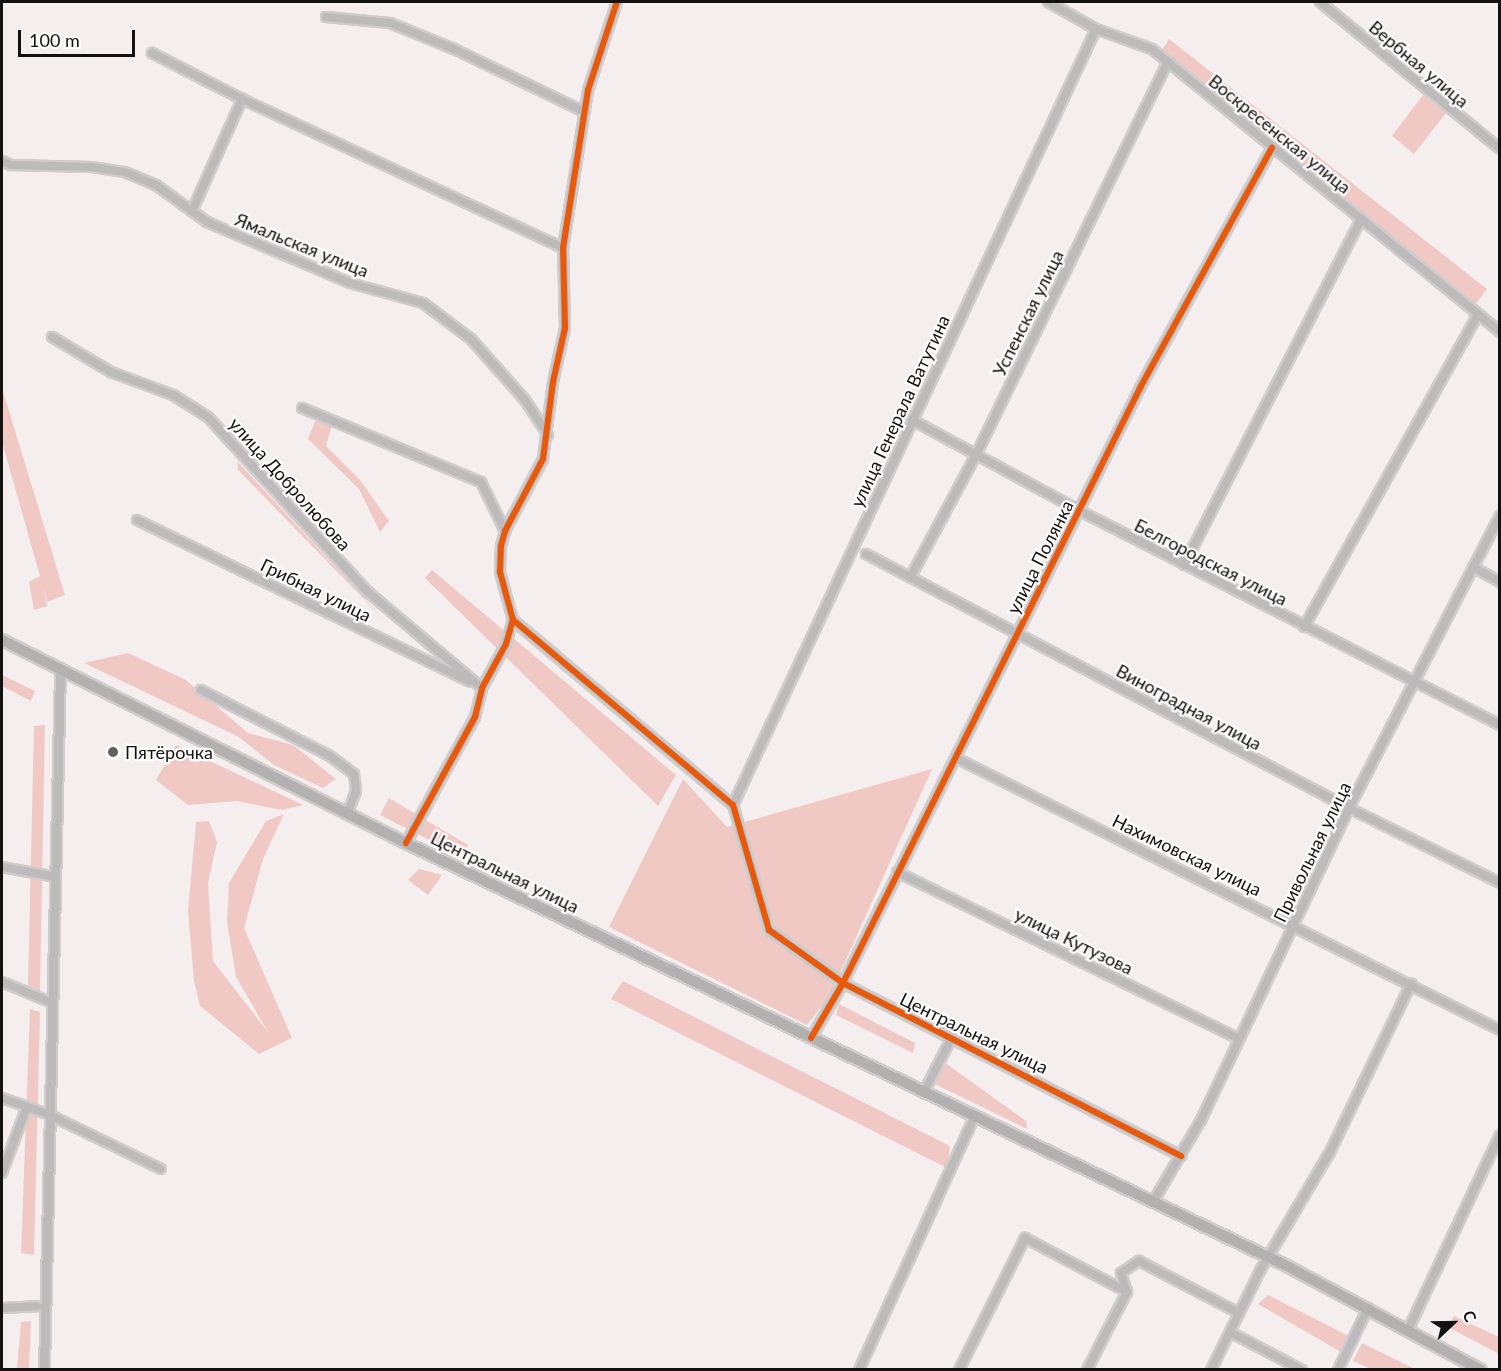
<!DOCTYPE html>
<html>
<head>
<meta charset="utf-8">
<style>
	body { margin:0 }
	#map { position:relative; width:1501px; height:1371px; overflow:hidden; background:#f4efee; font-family:Lato,sans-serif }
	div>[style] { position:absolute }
	.green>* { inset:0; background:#f1c9c4 }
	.roads { filter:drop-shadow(2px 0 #cfcccb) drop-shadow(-2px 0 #cfcccb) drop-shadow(0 2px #cfcccb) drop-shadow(0 -2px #cfcccb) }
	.minor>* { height:8px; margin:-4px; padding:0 4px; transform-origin:4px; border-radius:4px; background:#bcbaba }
	.tertiary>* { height:9px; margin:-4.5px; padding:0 4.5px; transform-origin:4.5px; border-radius:4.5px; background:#bcbaba }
	.secondary>* { height:10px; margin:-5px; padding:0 5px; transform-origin:5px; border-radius:5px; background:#b2b0b0 }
	.cycleway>* { height:6px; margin:-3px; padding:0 3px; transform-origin:3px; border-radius:3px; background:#e8590c }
	.dots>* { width:16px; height:16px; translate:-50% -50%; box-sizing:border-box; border:3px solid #fefcfc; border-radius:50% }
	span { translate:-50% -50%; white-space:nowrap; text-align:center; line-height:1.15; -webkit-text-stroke:4.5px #fefcfc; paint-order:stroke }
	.street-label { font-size:18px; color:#141211 }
	.poi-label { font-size:18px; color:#141211 }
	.left { translate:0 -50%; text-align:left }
	.frame { position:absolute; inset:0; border:3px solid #141211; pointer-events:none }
	.north { position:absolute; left:1423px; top:1293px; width:60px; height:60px; -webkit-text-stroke:4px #fefcfc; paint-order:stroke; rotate:68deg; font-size:16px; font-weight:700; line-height:24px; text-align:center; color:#141211 }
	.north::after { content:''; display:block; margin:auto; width:21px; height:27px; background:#141211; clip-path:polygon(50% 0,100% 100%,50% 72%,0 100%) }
	.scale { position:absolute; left:18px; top:30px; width:117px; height:27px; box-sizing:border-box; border:3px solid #141211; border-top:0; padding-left:8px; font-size:18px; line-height:21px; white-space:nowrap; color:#141211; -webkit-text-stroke:4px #fefcfc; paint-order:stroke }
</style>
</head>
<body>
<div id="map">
	<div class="green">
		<div style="clip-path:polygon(1169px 39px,1487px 289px,1476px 304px,1162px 50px)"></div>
		<div style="clip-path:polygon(1423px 95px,1446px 113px,1414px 154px,1392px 136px)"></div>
		<div style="clip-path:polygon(2px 388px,65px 595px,47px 602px,43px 587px,47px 606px,34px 610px,29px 582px,40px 576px,2px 442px)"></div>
		<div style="clip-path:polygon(316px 419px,333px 421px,326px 446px,360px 480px,389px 521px,380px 532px,359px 489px,308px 439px)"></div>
		<div style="clip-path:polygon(237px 461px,388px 624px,238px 470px)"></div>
		<div style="clip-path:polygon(432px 570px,676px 775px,658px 806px,425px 578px)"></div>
		<div style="clip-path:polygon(128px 653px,186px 680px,248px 733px,293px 745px,336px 779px,323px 788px,274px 765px,239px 737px,84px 663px)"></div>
		<div style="clip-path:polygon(2px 675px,35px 691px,31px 701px,2px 686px)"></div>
		<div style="clip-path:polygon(45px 725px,40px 992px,28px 985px,34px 726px)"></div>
		<div style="clip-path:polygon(176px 745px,303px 805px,282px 810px,237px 801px,188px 805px,156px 780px)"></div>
		<div style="clip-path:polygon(932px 769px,830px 995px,807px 1025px,609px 927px,683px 779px,727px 827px)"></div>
		<div style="clip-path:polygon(389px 798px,468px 845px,463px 857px,380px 815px)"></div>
		<div style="clip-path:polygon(284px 814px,263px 859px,244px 928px,292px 1038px,259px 1054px,200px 1006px,194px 981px,188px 911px,196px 822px,209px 821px,217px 842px,208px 883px,213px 961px,268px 1032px,236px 977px,227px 922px,229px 883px,266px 821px)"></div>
		<div style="clip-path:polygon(419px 869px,442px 875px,428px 895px,408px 880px)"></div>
		<div style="clip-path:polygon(623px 981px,950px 1146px,947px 1168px,611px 999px)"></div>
		<div style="clip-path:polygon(839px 1004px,915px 1043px,913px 1053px,836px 1015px)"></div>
		<div style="clip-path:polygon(30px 1009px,40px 1012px,34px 1255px,21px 1253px)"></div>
		<div style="clip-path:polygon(944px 1062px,1026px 1121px,1027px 1129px,933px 1083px)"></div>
		<div style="clip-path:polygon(1268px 1295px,1349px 1336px,1341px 1352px,1258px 1304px)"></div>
		<div style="clip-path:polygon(1454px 1316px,1499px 1337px,1499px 1354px,1448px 1327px)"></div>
		<div style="clip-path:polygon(31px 1321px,29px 1369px,17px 1369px,21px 1322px)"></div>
		<div style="clip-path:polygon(1362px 1343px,1415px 1369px,1371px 1369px,1353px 1361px)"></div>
	</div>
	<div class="roads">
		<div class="minor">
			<div style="left:1048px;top:2px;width:55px;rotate:29.4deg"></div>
			<div style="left:1096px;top:29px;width:59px;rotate:19.7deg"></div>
			<div style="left:1152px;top:49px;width:449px;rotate:39.1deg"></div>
			<div style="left:1320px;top:2px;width:232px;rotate:39.2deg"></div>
			<div style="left:326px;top:17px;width:64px;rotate:5.4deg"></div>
			<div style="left:390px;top:23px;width:69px;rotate:22.1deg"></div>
			<div style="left:454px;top:49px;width:145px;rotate:25.7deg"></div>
			<div style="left:152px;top:53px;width:101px;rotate:27.1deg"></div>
			<div style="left:242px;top:99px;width:354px;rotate:24.9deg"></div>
			<div style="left:2px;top:161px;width:10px;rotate:24deg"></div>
			<div style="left:11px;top:165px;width:81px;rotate:1.4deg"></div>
			<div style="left:92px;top:167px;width:33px;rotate:9deg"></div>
			<div style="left:125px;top:172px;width:34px;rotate:23deg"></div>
			<div style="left:156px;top:185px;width:63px;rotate:36deg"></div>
			<div style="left:207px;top:222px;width:155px;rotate:23.1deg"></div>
			<div style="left:350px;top:283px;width:76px;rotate:15.3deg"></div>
			<div style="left:423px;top:303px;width:60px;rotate:36.9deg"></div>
			<div style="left:471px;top:339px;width:81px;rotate:48.5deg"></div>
			<div style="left:525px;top:400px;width:42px;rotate:56.7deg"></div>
			<div style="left:192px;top:211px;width:123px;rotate:-65.9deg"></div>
			<div style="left:52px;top:337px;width:69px;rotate:30.7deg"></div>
			<div style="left:111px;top:372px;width:66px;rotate:20.4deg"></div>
			<div style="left:173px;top:395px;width:41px;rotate:32.2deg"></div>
			<div style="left:208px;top:417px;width:237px;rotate:47.6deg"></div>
			<div style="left:368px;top:592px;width:149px;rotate:40.1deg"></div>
			<div style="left:302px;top:408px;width:194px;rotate:22.5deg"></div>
			<div style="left:481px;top:482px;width:55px;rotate:63.9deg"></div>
			<div style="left:912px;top:420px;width:191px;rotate:28.4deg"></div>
			<div style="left:1080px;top:511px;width:471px;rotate:27deg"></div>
			<div style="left:137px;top:520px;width:370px;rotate:25.9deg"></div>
			<div style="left:866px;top:554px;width:546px;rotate:27.74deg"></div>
			<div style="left:1349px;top:808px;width:169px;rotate:26.4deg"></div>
			<div style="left:1184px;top:565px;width:389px;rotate:-62.9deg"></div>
			<div style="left:1473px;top:567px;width:31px;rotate:29deg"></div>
			<div style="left:911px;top:576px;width:137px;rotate:-61.8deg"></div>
			<div style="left:976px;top:455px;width:438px;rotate:-64deg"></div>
			<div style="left:513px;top:620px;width:287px;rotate:40.1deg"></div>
			<div style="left:733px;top:805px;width:130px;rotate:73.9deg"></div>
			<div style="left:769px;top:930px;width:91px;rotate:35.6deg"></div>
			<div style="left:843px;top:983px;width:380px;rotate:27.1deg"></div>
			<div style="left:1304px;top:627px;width:358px;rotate:-60.9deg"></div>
			<div style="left:201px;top:690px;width:145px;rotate:27.1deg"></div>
			<div style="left:330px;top:756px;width:30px;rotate:37deg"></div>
			<div style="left:354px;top:774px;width:17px;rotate:83deg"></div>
			<div style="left:356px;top:791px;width:25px;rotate:111deg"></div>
			<div style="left:956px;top:758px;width:608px;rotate:26.57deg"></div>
			<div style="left:733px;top:805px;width:857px;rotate:-64.93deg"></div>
			<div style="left:406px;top:843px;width:144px;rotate:-61.3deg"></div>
			<div style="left:475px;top:717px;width:30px;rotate:-76deg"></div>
			<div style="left:482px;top:688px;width:50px;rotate:-61.4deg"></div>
			<div style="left:506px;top:644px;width:25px;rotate:-74deg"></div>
			<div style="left:513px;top:620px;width:50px;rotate:-105.2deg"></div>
			<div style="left:500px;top:572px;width:26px;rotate:-88deg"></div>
			<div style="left:501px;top:546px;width:16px;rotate:-75deg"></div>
			<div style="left:505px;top:531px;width:81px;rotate:-62.2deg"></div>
			<div style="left:543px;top:459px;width:78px;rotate:-82.6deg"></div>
			<div style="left:553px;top:382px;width:55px;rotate:-77.5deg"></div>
			<div style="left:565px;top:328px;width:80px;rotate:-91.4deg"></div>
			<div style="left:563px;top:248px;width:160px;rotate:-81deg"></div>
			<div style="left:588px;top:90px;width:93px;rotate:-71.8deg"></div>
			<div style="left:2px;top:867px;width:55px;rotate:10.5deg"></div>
			<div style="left:897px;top:872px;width:379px;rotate:26deg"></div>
			<div style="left:2px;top:982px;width:55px;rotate:22.4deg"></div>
			<div style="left:811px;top:1038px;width:64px;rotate:-59.8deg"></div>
			<div style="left:843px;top:983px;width:667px;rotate:-63.47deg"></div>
			<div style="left:1141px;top:386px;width:272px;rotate:-61.2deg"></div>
			<div style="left:924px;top:1092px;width:57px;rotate:-63deg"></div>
			<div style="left:2px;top:1098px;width:51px;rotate:19.5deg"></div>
			<div style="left:50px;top:1115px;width:123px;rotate:25.9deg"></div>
			<div style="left:2px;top:1173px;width:68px;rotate:-69.4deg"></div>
			<div style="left:1153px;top:1202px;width:95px;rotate:-59.7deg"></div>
			<div style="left:1201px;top:1120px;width:345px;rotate:-64.6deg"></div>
			<div style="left:1349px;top:808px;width:329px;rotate:-62.7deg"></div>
			<div style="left:2px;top:1308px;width:35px;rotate:-3deg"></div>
			<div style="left:1409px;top:1328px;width:213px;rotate:-64.8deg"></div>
			<div style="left:1230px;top:1332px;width:81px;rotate:27.8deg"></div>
			<div style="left:859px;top:1370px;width:279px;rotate:-65.5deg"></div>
			<div style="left:959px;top:1370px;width:148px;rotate:-63.4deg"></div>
			<div style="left:1025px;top:1238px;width:115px;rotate:27.9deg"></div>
			<div style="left:1127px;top:1292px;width:20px;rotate:-108deg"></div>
			<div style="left:1121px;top:1273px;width:22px;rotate:-34deg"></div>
			<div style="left:1139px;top:1261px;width:113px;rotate:27.5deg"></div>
			<div style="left:1087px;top:1370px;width:88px;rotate:-62.9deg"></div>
			<div style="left:1211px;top:1370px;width:113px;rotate:-63.7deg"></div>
			<div style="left:1261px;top:1269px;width:136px;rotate:-59.5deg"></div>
			<div style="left:1330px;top:1152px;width:187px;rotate:-64.3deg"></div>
			<div style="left:1338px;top:1370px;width:69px;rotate:-64.2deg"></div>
		</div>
		<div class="tertiary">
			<div style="left:44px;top:1370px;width:702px;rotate:-88.69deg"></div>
		</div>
		<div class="secondary">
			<div style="left:2px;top:640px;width:452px;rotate:26.7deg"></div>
			<div style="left:406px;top:843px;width:975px;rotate:25.65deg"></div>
			<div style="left:1285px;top:1265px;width:222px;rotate:28.2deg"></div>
		</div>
	</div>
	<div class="cycleway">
		<div style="left:513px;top:620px;width:287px;rotate:40.1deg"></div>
		<div style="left:733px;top:805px;width:130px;rotate:73.9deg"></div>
		<div style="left:769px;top:930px;width:91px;rotate:35.6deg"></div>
		<div style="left:843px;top:983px;width:380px;rotate:27.1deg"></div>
		<div style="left:406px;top:843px;width:144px;rotate:-61.3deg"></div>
		<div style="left:475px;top:717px;width:30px;rotate:-76deg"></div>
		<div style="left:482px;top:688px;width:50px;rotate:-61.4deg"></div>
		<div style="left:506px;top:644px;width:25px;rotate:-74deg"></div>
		<div style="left:513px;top:620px;width:50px;rotate:-105.2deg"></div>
		<div style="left:500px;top:572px;width:26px;rotate:-88deg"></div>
		<div style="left:501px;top:546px;width:16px;rotate:-75deg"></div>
		<div style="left:505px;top:531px;width:81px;rotate:-62.2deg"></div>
		<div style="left:543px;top:459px;width:78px;rotate:-82.6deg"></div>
		<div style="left:553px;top:382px;width:55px;rotate:-77.5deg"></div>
		<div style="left:565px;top:328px;width:80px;rotate:-91.4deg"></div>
		<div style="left:563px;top:248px;width:160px;rotate:-81deg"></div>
		<div style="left:588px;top:90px;width:93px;rotate:-71.8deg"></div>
		<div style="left:811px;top:1038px;width:64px;rotate:-59.8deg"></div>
		<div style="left:843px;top:983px;width:667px;rotate:-63.47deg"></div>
		<div style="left:1141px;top:386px;width:272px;rotate:-61.2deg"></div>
	</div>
	<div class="dots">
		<div style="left:113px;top:752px;background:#625f5e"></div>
	</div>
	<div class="street-label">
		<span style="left:1419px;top:64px;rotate:40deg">Вербная улица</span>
		<span style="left:1280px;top:134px;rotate:39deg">Воскресенская улица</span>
		<span style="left:302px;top:245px;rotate:22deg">Ямальская улица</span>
		<span style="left:1028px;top:313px;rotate:-64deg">Успенская улица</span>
		<span style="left:900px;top:411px;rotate:-65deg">улица Генерала Ватутина</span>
		<span style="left:290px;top:484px;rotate:48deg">улица Добролюбова</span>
		<span style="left:1040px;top:557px;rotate:-63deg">улица Полянка</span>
		<span style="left:1211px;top:562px;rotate:27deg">Белгородская улица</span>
		<span style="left:316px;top:590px;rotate:26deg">Грибная улица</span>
		<span style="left:1189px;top:707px;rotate:28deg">Виноградная улица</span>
		<span style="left:1312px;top:852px;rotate:-64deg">Привольная улица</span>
		<span style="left:1187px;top:855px;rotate:26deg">Нахимовская улица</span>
		<span style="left:505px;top:872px;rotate:26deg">Центральная улица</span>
		<span style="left:1074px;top:941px;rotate:26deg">улица Кутузова</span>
		<span style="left:974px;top:1033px;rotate:26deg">Центральная улица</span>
	</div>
	<div class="poi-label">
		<span class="left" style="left:125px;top:752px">Пятёрочка</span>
	</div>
	<div class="frame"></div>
	<div class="north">С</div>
	<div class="scale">100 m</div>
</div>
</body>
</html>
